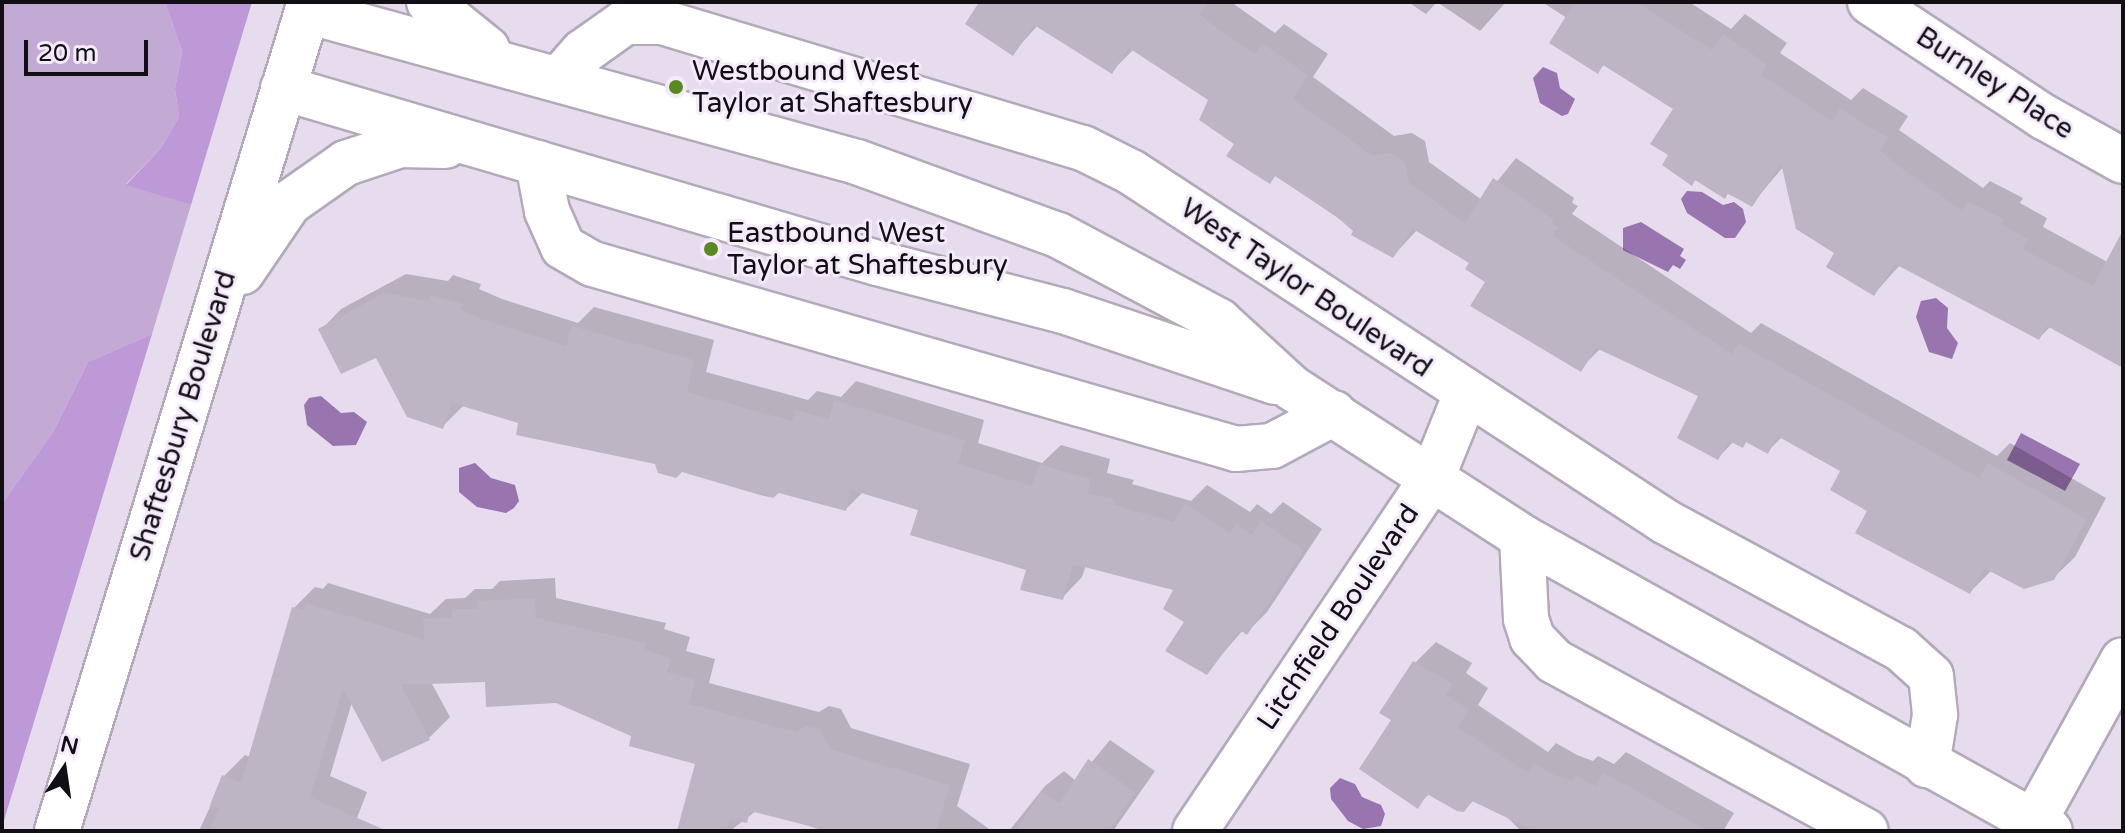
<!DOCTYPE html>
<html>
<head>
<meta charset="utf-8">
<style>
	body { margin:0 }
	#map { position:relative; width:2125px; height:833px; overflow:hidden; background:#e6dced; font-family:"Varela Round",sans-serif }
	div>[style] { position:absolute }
	.green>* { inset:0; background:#c3aad4 }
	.forest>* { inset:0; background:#be99d7 }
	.water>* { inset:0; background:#9975b0 }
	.shadow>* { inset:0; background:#0003 }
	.building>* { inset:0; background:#bdb4c4 }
	.roads { filter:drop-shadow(2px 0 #b3a9b9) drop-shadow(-2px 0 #b3a9b9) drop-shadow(0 2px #b3a9b9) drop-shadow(0 -2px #b3a9b9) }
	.minor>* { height:44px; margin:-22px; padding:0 22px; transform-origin:22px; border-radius:22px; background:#fff }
	.dots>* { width:22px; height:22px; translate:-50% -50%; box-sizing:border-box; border:4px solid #f4eafb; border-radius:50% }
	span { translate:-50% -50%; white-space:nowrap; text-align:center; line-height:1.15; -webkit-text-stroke:6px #f4eafb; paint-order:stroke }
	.poi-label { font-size:28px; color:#120f14 }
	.left { translate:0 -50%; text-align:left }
	.street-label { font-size:28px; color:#120f14 }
	.frame { position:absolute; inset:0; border:4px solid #120f14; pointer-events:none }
	.north { position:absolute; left:24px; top:729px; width:80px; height:80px; -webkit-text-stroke:6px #f4eafb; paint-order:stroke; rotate:13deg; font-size:22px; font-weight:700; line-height:32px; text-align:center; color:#120f14 }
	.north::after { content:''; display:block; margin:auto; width:28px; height:36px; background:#120f14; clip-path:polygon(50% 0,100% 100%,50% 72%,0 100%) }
	.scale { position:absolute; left:24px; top:40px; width:124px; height:36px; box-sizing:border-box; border:4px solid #120f14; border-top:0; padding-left:10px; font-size:24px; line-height:28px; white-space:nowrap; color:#120f14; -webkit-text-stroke:6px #f4eafb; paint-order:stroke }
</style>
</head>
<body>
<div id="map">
	<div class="green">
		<div style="clip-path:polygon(2px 2px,165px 2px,182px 51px,175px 89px,179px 117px,161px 148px,126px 184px,191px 205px,152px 334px,88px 362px,53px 432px,2px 504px)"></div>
	</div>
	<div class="forest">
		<div style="clip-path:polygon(165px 2px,252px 2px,191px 205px,126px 185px,161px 148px,179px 117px,175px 89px,182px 51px)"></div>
		<div style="clip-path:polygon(152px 334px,2px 827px,2px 504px,53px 432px,88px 362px)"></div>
	</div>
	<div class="water">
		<div style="clip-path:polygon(1543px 67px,1557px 73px,1560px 88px,1575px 99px,1568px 114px,1562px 116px,1540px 103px,1533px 78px)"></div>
		<div style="clip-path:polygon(1687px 191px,1702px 192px,1723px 205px,1734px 202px,1743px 209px,1746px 222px,1735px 238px,1725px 238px,1687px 213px,1681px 199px)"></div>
		<div style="clip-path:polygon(1641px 222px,1684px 249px,1680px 256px,1686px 260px,1680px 269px,1673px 265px,1668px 272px,1623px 250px,1623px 228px)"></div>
		<div style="clip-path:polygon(1936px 298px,1948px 308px,1947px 328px,1958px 343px,1952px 359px,1929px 352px,1916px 317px,1921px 301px)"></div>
		<div style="clip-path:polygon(321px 396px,341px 413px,354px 412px,367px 422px,356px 445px,333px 446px,307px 425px,304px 405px,309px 398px)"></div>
		<div style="clip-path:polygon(2021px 433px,2080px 464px,2065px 491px,2007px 460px)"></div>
		<div style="clip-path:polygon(475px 463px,491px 478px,515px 485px,519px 501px,514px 508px,506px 513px,477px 507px,459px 492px,459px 468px)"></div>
		<div style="clip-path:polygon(1340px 778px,1355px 784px,1362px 797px,1381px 805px,1385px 814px,1381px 826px,1363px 829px,1348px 821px,1331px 799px,1330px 788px)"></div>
	</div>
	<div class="shadow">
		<div style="clip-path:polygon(982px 2px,1231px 2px,1275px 33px,1284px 24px,1328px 54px,1313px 77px,1394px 136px,1412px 133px,1425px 141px,1429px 162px,1482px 200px,1516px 158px,1574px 198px,1572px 203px,1578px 206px,1572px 214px,1751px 333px,1761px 323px,1997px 456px,2010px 443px,2106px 498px,2075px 557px,2053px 578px,1992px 570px,1970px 592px,1870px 510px,1843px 470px,1783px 436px,1767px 452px,1747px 441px,1743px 446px,1734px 441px,1718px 458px,1701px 395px,1601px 348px,1580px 369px,1472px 263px,1418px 229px,1393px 256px,1276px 175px,1270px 182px,1237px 143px,1211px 99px,1133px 50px,1112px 71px,1038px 25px,1013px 53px)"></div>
		<div style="clip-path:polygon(1408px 2px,1506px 2px,1480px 31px,1437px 2px,1426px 14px)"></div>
		<div style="clip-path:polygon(1542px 2px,1689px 2px,1731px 29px,1745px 14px,1787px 43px,1780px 53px,1851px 100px,1863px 88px,1908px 116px,1899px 130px,1983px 188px,1990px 181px,2023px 198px,2020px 203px,2047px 218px,2043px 227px,2111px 264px,2123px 251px,2123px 366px,2051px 326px,2039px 338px,1900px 265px,1874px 294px,1837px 252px,1784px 166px,1751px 205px,1697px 179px,1692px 183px,1671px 155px,1676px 109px,1605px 64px,1598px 71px,1567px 18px)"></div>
		<div style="clip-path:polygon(406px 274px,448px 281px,453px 275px,481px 284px,479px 289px,502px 299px,578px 323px,594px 307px,714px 340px,706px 372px,808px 400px,817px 391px,841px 397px,856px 381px,984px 420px,978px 443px,1042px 463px,1061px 445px,1110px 459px,1107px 473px,1134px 480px,1132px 484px,1191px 501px,1207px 485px,1250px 512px,1257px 504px,1271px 514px,1283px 502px,1322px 529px,1267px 612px,1247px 632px,1243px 630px,1206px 673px,1176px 589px,1086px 565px,1082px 577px,1062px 598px,1028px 568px,921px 509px,863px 492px,846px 509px,463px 406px,443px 426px,377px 356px,321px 330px,341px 309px)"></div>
		<div style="clip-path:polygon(555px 578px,556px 598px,666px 623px,664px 629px,690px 637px,686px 651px,715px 659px,709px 683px,819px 712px,829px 706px,841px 709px,851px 728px,970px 764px,957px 806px,992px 831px,825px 831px,757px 810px,730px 831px,693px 831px,697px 763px,577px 707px,487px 680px,431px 682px,450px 717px,429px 738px,352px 702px,330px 776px,367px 792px,352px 831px,199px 831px,224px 776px,245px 755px,250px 757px,294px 608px,315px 587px,323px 589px,328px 583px,430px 614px,446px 599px,465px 598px,475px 589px,492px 589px,500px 581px)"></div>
		<div style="clip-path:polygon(1436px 642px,1472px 663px,1466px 673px,1488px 688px,1478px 705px,1548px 752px,1556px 743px,1577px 755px,1593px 761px,1598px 756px,1614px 764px,1626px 752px,1734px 813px,1723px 831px,1521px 831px,1504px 814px,1474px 800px,1464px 810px,1430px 793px,1417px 806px,1394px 720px,1415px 663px)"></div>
		<div style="clip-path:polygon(1110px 740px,1155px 771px,1113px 831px,1009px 831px,1045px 786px,1064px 771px,1076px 781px)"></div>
	</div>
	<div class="building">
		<div style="clip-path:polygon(979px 2px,1208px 2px,1199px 15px,1255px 54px,1262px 43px,1308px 75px,1293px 99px,1373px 156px,1390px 153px,1405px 162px,1409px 183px,1465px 223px,1493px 178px,1554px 220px,1552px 224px,1558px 227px,1553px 236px,1732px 354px,1738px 343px,1979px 478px,1988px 463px,2087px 519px,2054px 580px,2024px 589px,1984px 568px,1970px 594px,1855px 533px,1867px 511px,1830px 490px,1840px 471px,1777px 436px,1768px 454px,1746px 442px,1743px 448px,1729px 441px,1718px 460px,1677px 438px,1698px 396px,1596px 348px,1581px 372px,1470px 306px,1485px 282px,1465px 269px,1469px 263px,1413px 229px,1393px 258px,1351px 235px,1353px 231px,1337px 217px,1275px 176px,1270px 184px,1226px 156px,1234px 144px,1199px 120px,1208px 100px,1129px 48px,1112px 74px,1034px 25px,1013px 56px,965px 24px)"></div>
		<div style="clip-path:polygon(1575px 2px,1636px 2px,1712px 50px,1723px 34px,1767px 64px,1761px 75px,1832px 121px,1840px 108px,1888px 138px,1880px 151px,1905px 171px,1962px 210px,1967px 201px,2003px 219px,2001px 225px,2028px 239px,2023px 249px,2093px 286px,2123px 230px,2123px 368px,2047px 326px,2039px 340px,1895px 264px,1874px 296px,1826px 267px,1834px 253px,1796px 229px,1781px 163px,1752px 207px,1728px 193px,1725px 199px,1695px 180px,1692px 186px,1662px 165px,1668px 155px,1650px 144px,1673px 109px,1603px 65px,1598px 74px,1549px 43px)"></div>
		<div style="clip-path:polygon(384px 293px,429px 301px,431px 295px,463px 304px,460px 309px,481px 319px,566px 346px,572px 326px,694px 360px,687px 392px,792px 421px,795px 410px,829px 419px,834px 400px,965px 440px,958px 464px,1032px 486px,1039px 464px,1091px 479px,1088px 493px,1115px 500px,1113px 504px,1173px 522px,1185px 504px,1230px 533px,1236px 523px,1252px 535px,1261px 521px,1304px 550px,1247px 635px,1240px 630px,1207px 675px,1165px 651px,1184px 622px,1163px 609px,1173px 590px,1073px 564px,1063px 600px,1020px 590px,1026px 570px,910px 535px,918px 510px,851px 490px,846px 511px,779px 493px,773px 498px,760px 495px,682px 472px,676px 478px,658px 473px,655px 464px,516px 435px,518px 423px,452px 403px,443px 429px,407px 417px,376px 358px,341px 374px,318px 329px)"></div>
		<div style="clip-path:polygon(535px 598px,536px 618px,646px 643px,644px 650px,671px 658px,667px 672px,695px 680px,689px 704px,796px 732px,806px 726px,820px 729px,830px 749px,950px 785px,936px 831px,829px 831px,750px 811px,747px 823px,730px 819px,726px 831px,677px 831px,695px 764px,629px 746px,631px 736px,556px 703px,486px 707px,485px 682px,401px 685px,430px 740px,382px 762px,343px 689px,310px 797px,387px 831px,209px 831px,219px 809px,210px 805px,222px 775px,241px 783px,292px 607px,304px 610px,306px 603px,424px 639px,423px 619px,452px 618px,452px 609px,477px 609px,477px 601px)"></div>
		<div style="clip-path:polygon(1413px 661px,1453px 684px,1446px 695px,1469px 710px,1458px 727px,1528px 773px,1534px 763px,1556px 776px,1573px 781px,1576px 775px,1596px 786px,1603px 772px,1708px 831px,1535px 831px,1472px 801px,1464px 812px,1457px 811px,1427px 794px,1418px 809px,1359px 769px,1391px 720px,1379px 713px)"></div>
		<div style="clip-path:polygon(1088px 759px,1135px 792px,1109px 831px,1016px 831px,1041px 791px,1059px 804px)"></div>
	</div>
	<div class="roads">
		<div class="minor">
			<div style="left:429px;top:2px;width:75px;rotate:39deg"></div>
			<div style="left:1870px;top:2px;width:209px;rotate:33.5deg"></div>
			<div style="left:2044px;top:117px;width:90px;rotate:29.1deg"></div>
			<div style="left:307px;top:11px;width:570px;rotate:15.35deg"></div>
			<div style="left:857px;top:162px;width:214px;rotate:20deg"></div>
			<div style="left:1058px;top:235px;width:183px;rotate:28.1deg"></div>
			<div style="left:1219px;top:321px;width:99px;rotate:42.5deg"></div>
			<div style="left:1292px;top:388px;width:274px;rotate:32.9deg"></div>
			<div style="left:1522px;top:537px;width:604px;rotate:29.11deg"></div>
			<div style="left:560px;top:78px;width:35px;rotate:-49deg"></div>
			<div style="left:583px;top:52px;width:52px;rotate:-35.5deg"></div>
			<div style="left:625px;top:22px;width:37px"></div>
			<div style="left:662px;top:22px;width:439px;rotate:16.7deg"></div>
			<div style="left:1083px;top:148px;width:54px;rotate:26.6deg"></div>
			<div style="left:1131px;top:172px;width:639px;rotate:33.19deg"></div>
			<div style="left:1666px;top:522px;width:267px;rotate:28.4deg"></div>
			<div style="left:1901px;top:649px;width:40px;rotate:42deg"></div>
			<div style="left:1931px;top:676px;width:39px;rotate:84deg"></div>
			<div style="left:1935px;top:715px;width:51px;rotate:99.1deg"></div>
			<div style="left:283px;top:88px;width:619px;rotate:16.42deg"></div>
			<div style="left:877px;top:263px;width:192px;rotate:14.5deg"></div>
			<div style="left:1063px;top:311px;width:224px;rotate:18.5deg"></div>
			<div style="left:538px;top:163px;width:49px;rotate:79.4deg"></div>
			<div style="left:547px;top:211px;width:39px;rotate:66deg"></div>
			<div style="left:563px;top:247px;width:34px;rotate:30deg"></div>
			<div style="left:593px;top:264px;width:669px;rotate:16.05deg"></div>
			<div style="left:1236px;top:449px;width:36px;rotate:-5deg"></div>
			<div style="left:1272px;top:446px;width:70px;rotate:-28deg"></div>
			<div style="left:242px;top:272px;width:83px;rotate:-55.7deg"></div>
			<div style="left:289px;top:203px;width:70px;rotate:-35.1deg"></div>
			<div style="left:346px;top:163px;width:57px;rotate:-18.4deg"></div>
			<div style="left:400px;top:145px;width:45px;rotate:1.3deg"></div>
			<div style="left:1522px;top:537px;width:82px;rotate:87.2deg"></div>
			<div style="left:1526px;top:619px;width:20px;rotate:72deg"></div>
			<div style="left:1532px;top:638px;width:32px;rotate:46deg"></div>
			<div style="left:1554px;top:661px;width:355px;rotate:28.6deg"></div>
			<div style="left:2033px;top:823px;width:186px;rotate:-61.1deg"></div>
			<div style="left:57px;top:831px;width:867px;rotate:-73.03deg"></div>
			<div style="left:1195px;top:831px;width:425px;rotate:-56.1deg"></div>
			<div style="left:1432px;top:478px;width:91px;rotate:-68deg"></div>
		</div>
	</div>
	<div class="dots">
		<div style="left:676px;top:87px;background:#598a1f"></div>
		<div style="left:711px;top:249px;background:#598a1f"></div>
	</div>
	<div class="poi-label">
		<span class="left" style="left:692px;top:87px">Westbound West<br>Taylor at Shaftesbury</span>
		<span class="left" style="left:727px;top:249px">Eastbound West<br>Taylor at Shaftesbury</span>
	</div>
	<div class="street-label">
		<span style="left:1995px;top:83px;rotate:33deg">Burnley Place</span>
		<span style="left:1306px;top:288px;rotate:34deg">West Taylor Boulevard</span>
		<span style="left:183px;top:416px;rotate:-73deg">Shaftesbury Boulevard</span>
		<span style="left:1338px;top:617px;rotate:-56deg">Litchfield Boulevard</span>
	</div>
	<div class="frame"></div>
	<div class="north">N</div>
	<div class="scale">20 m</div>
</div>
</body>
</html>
